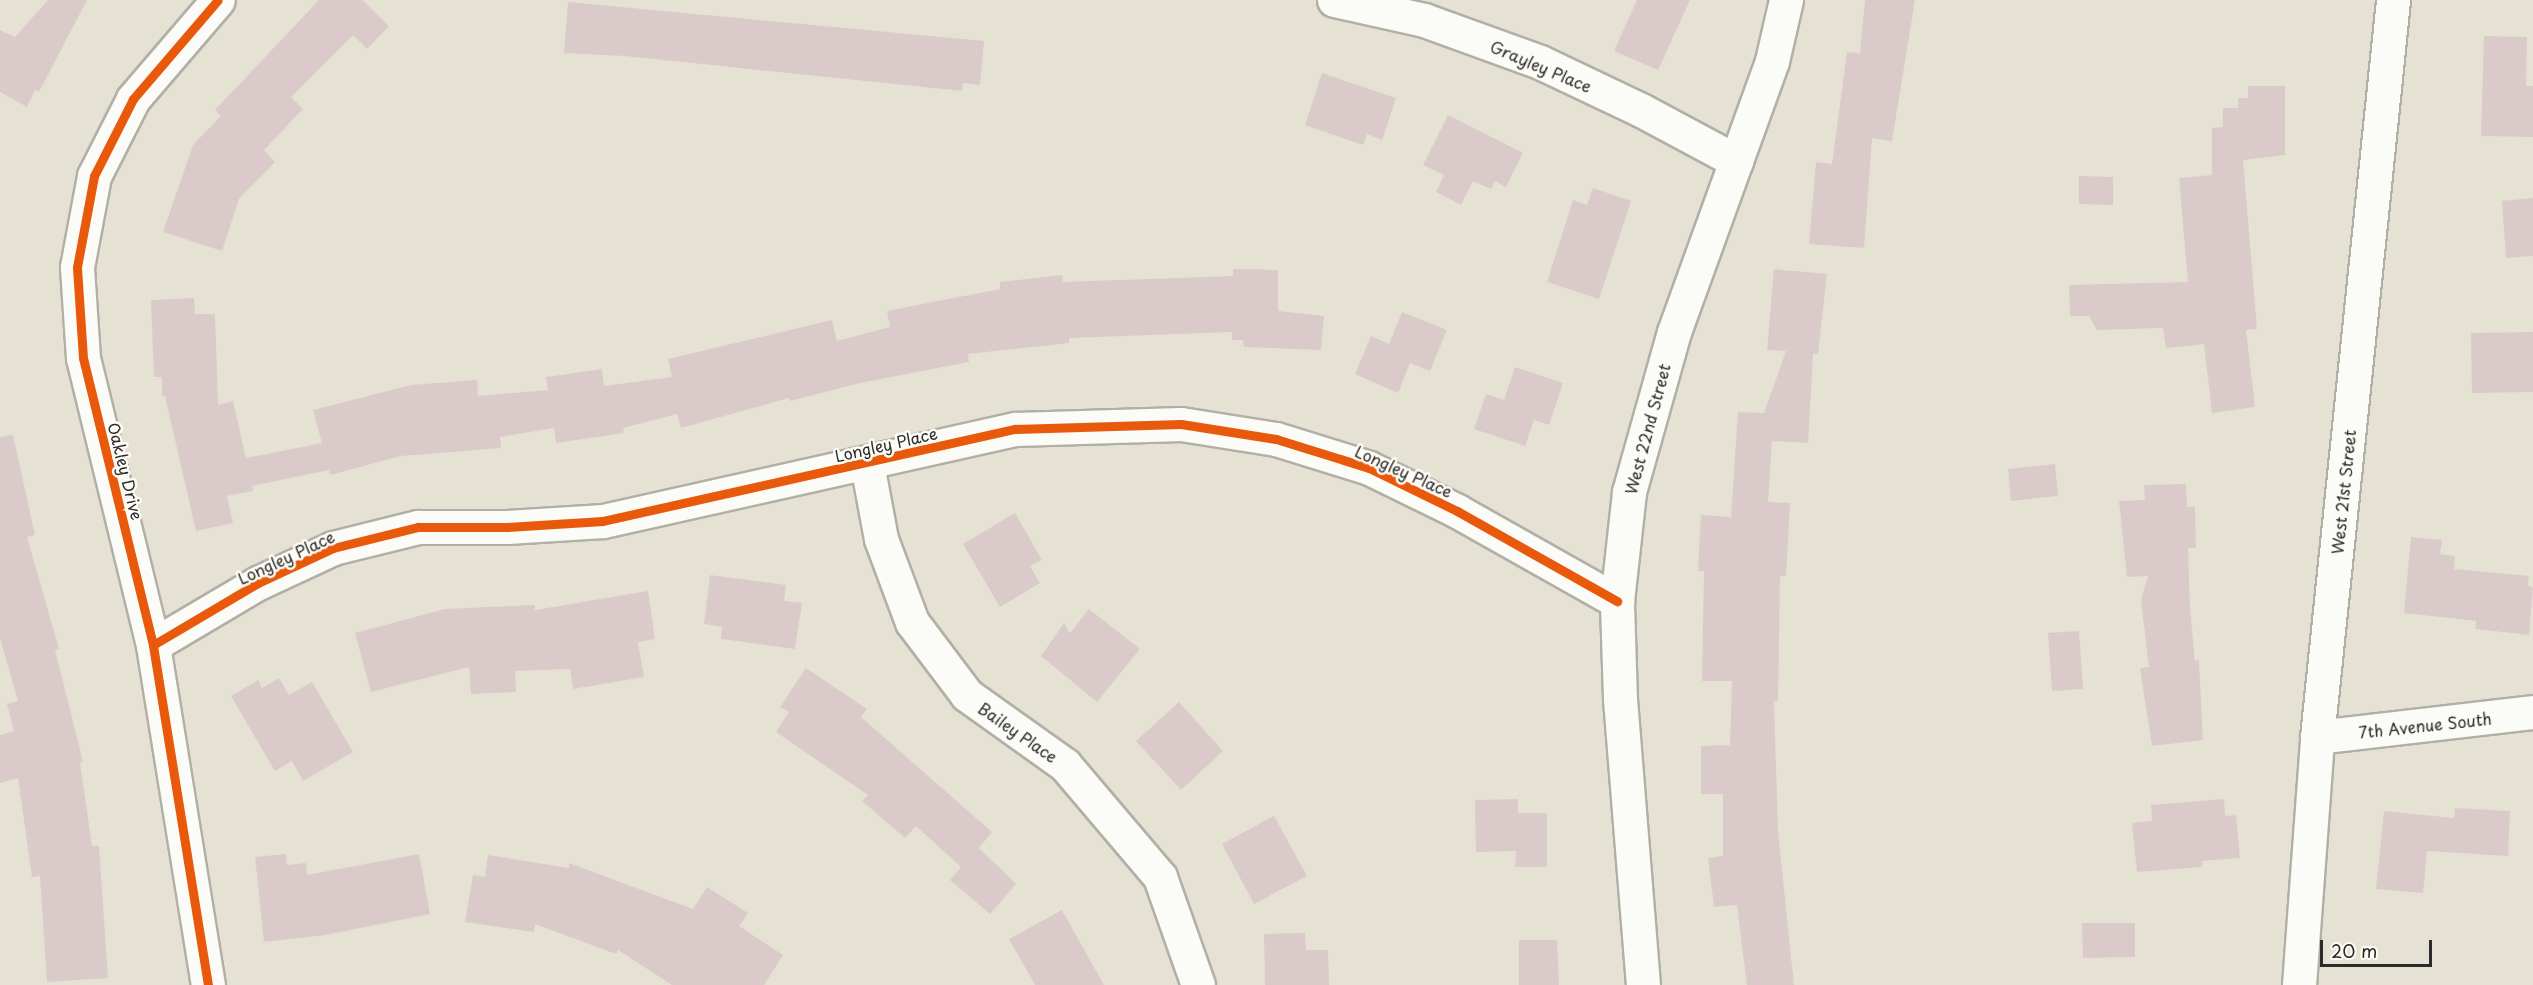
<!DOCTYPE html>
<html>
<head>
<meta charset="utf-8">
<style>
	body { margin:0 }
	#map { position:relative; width:2533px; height:985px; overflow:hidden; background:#e6e2d3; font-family:"Playpen Sans",sans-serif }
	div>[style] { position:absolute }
	.building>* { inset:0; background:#dacbca }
	.roads { filter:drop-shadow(2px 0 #b1afa6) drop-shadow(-2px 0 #b1afa6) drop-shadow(0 2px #b1afa6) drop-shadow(0 -2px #b1afa6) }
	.minor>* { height:33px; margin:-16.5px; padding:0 16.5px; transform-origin:16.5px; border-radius:16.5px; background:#fbfbf8 }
	.cycleway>* { height:9px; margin:-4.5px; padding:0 4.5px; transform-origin:4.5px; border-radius:4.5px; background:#e8590c }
	span { translate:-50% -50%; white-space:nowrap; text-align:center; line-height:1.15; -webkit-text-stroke:5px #fdfcf7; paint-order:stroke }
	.street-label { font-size:16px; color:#2b2b2b }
	.scale { position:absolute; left:2320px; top:940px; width:112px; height:27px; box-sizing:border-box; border:3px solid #2b2b2b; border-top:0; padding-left:8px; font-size:18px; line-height:21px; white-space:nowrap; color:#2b2b2b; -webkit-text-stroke:4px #fdfcf7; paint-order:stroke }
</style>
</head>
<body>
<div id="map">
	<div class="building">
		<div style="clip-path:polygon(48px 0,87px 0,39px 92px,35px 90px,27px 107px,0 92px,0 30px,15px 37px)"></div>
		<div style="clip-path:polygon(319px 0,362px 0,389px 26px,367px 49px,353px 35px,291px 97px,303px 109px,264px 150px,275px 162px,239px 199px,222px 251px,163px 232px,193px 145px,221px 116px,215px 110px)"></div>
		<div style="clip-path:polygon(1637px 0,1690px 0,1658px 70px,1614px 51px)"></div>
		<div style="clip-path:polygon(1865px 0,1915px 0,1892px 141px,1872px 138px,1864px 248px,1809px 244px,1816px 162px,1832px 164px,1847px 52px,1860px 53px)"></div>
		<div style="clip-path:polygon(568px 2px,984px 41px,980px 85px,963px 83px,962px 91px,625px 56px,564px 53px)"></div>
		<div style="clip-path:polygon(2484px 36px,2527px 37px,2526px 86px,2533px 86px,2533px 137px,2481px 136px)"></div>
		<div style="clip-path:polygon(1322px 73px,1396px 98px,1382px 140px,1367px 134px,1363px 145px,1305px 125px)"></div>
		<div style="clip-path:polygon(2248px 86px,2285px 86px,2285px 155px,2243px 160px,2257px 329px,2246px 330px,2255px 407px,2212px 413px,2204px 344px,2166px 348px,2163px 328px,2097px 330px,2089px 316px,2070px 316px,2069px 285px,2188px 282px,2179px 178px,2212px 175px,2212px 128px,2223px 127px,2223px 108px,2238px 108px,2238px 98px,2248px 98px)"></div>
		<div style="clip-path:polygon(1448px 115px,1523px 153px,1506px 187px,1495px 181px,1491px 189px,1473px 181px,1461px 205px,1436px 192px,1444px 175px,1423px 165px)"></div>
		<div style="clip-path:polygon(2079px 176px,2113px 177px,2113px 205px,2079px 204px)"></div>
		<div style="clip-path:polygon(1593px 188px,1631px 201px,1599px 299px,1547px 282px,1573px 200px,1587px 205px)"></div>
		<div style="clip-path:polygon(2533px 198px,2533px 256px,2506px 258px,2502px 201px)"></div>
		<div style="clip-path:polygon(1233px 269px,1278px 270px,1278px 311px,1324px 316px,1321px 350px,1244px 347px,1243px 340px,1232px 340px,1232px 332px,1069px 338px,1069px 343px,968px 354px,969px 362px,860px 383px,790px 401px,789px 398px,681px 428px,677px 414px,623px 428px,624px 433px,556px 443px,554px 428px,500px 437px,501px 448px,401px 456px,330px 475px,329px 470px,252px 486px,253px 491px,227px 496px,233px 523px,196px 531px,165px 396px,162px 396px,162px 377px,154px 377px,151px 300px,194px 298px,195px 314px,215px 314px,218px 405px,233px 401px,246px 458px,322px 443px,313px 410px,411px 385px,477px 380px,478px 396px,548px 390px,546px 377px,602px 369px,604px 386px,672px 377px,668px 359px,832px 320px,837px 341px,890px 327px,887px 311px,1000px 289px,1000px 282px,1062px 275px,1063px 282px,1233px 276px)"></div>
		<div style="clip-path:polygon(1774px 269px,1827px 274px,1818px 354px,1813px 354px,1808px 443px,1772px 441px,1768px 502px,1790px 503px,1786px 576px,1780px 576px,1778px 701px,1774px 701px,1778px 832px,1794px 985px,1747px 985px,1737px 905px,1714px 907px,1708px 858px,1723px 856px,1723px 794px,1701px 794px,1701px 746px,1730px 745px,1732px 681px,1702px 681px,1704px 571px,1698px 571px,1701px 515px,1731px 517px,1738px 412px,1764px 413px,1786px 351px,1767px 350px)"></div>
		<div style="clip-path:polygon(1402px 312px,1447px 330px,1430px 371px,1410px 363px,1398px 393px,1355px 374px,1371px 336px,1389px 344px)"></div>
		<div style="clip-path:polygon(2533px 332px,2533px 392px,2472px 393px,2471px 333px)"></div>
		<div style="clip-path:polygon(1515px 367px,1563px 383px,1549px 425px,1534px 420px,1525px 446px,1474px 429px,1486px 394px,1504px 400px)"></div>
		<div style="clip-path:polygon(13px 435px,35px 535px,27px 537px,59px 649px,55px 650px,83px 762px,80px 763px,92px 846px,99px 846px,108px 978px,47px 982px,40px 876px,32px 877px,18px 778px,0 783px,0 735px,14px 731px,7px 704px,18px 701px,0 638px,0 437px)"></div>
		<div style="clip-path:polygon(2055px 464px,2058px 496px,2011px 501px,2008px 469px)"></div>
		<div style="clip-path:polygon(2186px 484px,2187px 507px,2195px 507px,2196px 548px,2188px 548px,2190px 609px,2195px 661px,2199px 660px,2203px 740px,2152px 746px,2140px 668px,2149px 667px,2141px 600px,2148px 576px,2127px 577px,2119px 501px,2145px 500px,2144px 485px)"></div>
		<div style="clip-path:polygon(1015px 513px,1042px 560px,1030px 566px,1040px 583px,1000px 607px,963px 544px)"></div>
		<div style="clip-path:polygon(2411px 537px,2442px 540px,2440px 554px,2455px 556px,2454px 569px,2529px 576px,2528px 585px,2533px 588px,2529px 635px,2475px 629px,2476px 621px,2404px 613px)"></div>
		<div style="clip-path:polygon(710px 575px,786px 585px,784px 601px,802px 603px,795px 649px,721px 639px,722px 627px,704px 624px)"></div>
		<div style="clip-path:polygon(648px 591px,655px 639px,638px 642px,644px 677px,573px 689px,570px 669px,515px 671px,516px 692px,471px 694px,469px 667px,371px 692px,355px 633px,445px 609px,535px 605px,535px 610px)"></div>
		<div style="clip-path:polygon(1089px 609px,1140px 649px,1097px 702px,1041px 656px,1064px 623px,1070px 633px)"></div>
		<div style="clip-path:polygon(2079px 631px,2083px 689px,2052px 691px,2048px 633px)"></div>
		<div style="clip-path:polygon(806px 668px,867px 709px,861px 717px,992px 832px,979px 848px,1016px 884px,990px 914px,950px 880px,961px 867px,916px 826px,905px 838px,862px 801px,868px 795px,776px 732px,789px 712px,780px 707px)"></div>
		<div style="clip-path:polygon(279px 678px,289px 695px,312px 682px,353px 752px,303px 781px,292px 761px,275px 771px,231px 696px,258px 680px,262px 688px)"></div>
		<div style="clip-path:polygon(1179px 702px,1223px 751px,1181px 790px,1136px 741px)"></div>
		<div style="clip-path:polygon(1518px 799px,1518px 813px,1547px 813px,1547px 867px,1515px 867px,1516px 851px,1476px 852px,1475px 800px)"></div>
		<div style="clip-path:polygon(2224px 799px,2225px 816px,2236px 815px,2240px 858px,2202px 861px,2202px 867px,2137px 872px,2132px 823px,2152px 821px,2151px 805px)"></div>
		<div style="clip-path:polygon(2455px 808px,2510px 811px,2508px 856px,2427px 851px,2423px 893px,2376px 889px,2384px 811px,2454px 818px)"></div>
		<div style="clip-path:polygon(1274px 816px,1307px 876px,1254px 904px,1222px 844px)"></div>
		<div style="clip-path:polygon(286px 854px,287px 865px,306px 863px,307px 875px,419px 854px,430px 914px,325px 935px,264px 942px,255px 857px)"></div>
		<div style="clip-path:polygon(488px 855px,569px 868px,569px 863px,693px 909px,707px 887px,748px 913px,739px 926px,783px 955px,764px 985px,672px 985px,618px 950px,616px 954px,535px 924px,534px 932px,465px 922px,473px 875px,485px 877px)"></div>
		<div style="clip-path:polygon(1062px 910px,1104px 985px,1035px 985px,1009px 939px)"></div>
		<div style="clip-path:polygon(2082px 923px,2135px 923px,2135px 957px,2083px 958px)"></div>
		<div style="clip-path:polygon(1305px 933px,1306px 950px,1328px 950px,1329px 985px,1265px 985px,1264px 934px)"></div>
		<div style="clip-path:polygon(1519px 940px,1557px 940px,1559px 985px,1519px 985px)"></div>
	</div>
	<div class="roads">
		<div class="minor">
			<div style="left:1334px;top:0;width:92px;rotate:12.5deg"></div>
			<div style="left:1424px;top:20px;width:123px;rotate:19.9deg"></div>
			<div style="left:1540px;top:62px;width:112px;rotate:25.4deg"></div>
			<div style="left:1641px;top:110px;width:108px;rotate:28.2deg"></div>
			<div style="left:867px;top:464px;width:76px;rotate:79.4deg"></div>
			<div style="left:881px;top:539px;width:89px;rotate:69.5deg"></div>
			<div style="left:912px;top:622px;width:91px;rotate:53deg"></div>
			<div style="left:967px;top:695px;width:120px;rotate:35.5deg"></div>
			<div style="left:1065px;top:765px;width:147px;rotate:49.7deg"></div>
			<div style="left:1160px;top:877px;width:114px;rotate:70.6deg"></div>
			<div style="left:153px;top:645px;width:122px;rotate:-30.6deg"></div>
			<div style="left:258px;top:583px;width:83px;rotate:-25deg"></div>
			<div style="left:333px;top:548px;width:88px;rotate:-13.9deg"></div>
			<div style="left:418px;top:527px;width:89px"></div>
			<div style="left:507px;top:527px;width:96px;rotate:-3.6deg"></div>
			<div style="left:603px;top:521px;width:422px;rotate:-12.6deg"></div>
			<div style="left:1015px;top:429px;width:166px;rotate:-1.7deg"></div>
			<div style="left:1181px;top:424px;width:96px;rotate:9deg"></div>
			<div style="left:1276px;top:439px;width:97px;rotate:17.3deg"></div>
			<div style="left:1369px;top:468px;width:98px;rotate:26deg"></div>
			<div style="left:1457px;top:511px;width:184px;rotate:29.4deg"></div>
			<div style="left:2317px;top:737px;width:217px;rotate:-6.6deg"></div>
			<div style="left:208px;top:985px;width:344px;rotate:-99.2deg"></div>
			<div style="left:153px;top:645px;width:295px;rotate:-103.7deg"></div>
			<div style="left:83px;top:358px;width:91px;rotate:-93.8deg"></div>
			<div style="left:77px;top:267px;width:93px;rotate:-79.4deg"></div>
			<div style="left:94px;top:176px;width:86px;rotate:-63.1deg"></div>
			<div style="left:133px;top:99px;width:130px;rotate:-49.4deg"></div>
			<div style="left:1643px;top:985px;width:287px;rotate:-94.6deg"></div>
			<div style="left:1620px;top:699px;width:98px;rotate:-91.8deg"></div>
			<div style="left:1617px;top:601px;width:110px;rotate:-83.7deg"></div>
			<div style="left:1629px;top:492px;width:166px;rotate:-74.3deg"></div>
			<div style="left:1674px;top:332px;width:288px;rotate:-70.1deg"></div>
			<div style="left:1772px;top:61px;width:63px;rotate:-77.1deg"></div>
			<div style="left:2299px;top:985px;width:249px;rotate:-85.8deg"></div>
			<div style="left:2317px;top:737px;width:741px;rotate:-84.11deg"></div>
		</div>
	</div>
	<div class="cycleway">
		<div style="left:153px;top:645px;width:122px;rotate:-30.6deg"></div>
		<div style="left:258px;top:583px;width:83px;rotate:-25deg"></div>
		<div style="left:333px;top:548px;width:88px;rotate:-13.9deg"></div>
		<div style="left:418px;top:527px;width:89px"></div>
		<div style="left:507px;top:527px;width:96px;rotate:-3.6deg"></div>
		<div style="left:603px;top:521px;width:422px;rotate:-12.6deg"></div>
		<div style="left:1015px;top:429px;width:166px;rotate:-1.7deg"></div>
		<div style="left:1181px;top:424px;width:96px;rotate:9deg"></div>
		<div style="left:1276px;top:439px;width:97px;rotate:17.3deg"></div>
		<div style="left:1369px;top:468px;width:98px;rotate:26deg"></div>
		<div style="left:1457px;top:511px;width:184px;rotate:29.4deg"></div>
		<div style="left:208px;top:985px;width:344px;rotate:-99.2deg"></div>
		<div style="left:153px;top:645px;width:295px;rotate:-103.7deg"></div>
		<div style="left:83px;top:358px;width:91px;rotate:-93.8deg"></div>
		<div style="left:77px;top:267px;width:93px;rotate:-79.4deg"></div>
		<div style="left:94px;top:176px;width:86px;rotate:-63.1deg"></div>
		<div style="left:133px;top:99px;width:130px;rotate:-49.4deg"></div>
	</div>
	<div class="street-label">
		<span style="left:1541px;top:66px;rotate:23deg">Grayley Place</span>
		<span style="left:1647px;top:429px;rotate:-75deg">West 22nd Street</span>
		<span style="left:886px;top:444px;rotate:-13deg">Longley Place</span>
		<span style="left:126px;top:471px;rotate:76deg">Oakley Drive</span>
		<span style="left:1404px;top:471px;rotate:24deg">Longley Place</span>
		<span style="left:2343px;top:492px;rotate:-84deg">West 21st Street</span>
		<span style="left:286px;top:557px;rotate:-25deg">Longley Place</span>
		<span style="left:2425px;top:725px;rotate:-6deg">7th Avenue South</span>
		<span style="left:1018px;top:732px;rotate:35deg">Bailey Place</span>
	</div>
	<div class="scale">20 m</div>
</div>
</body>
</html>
